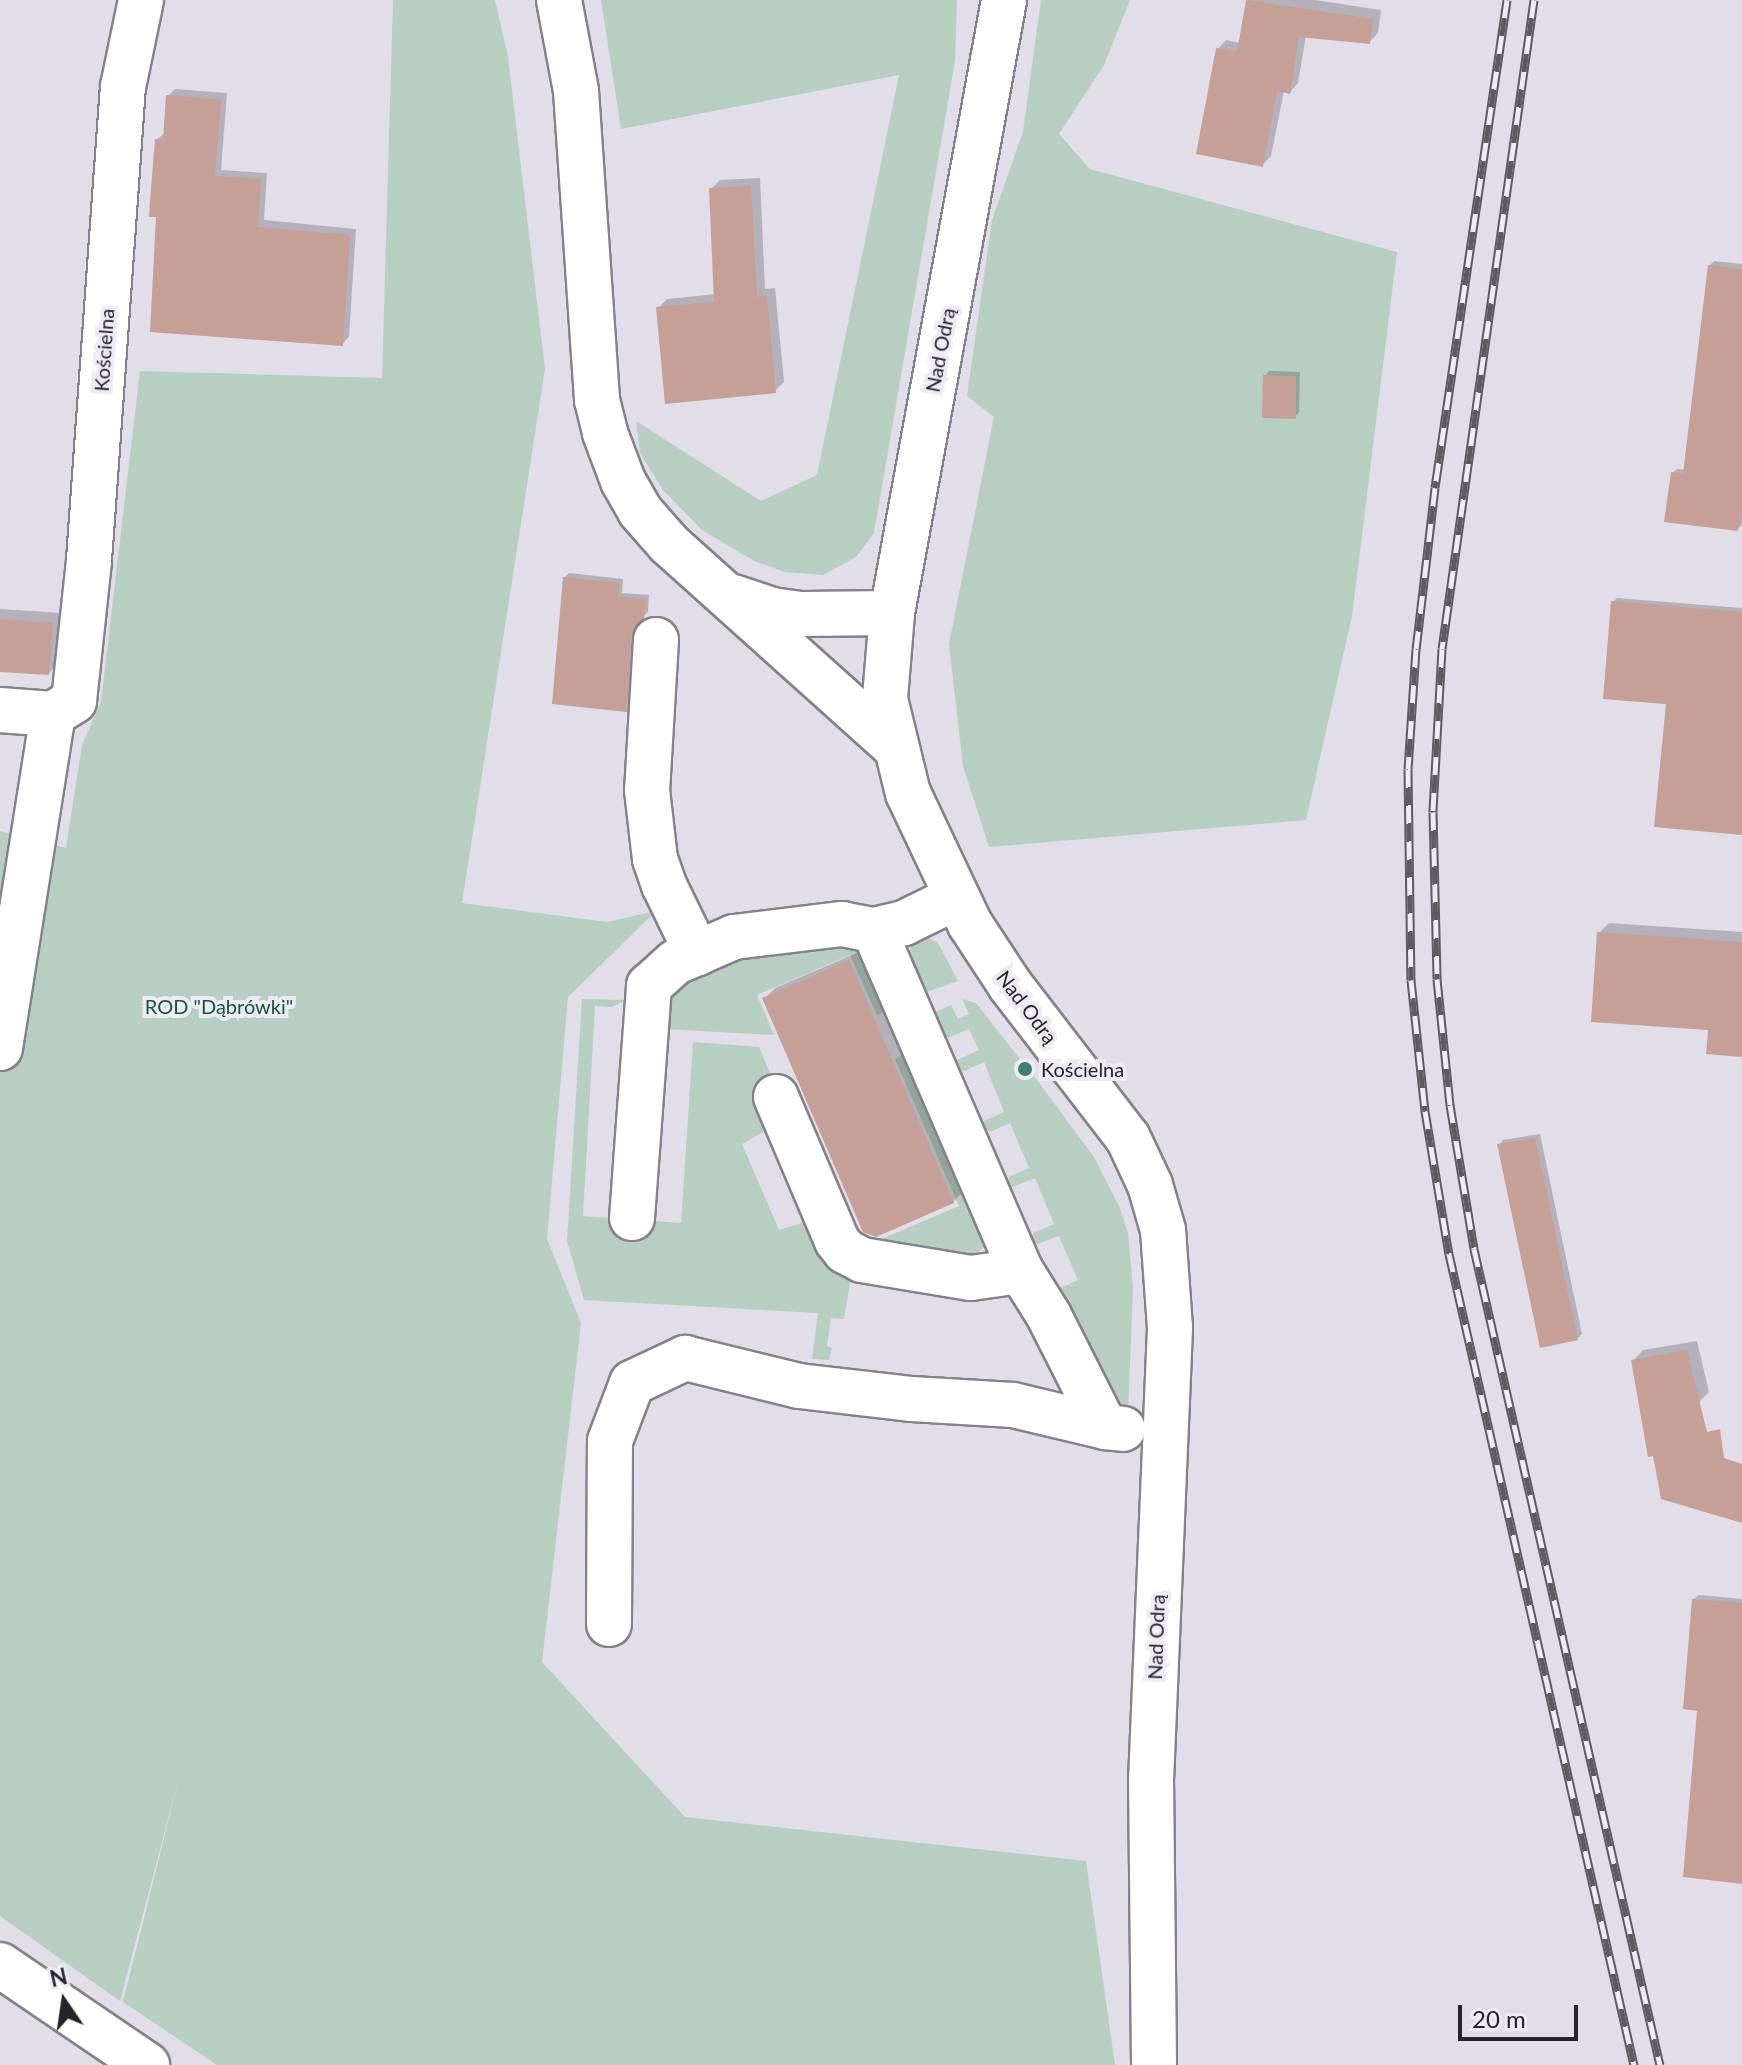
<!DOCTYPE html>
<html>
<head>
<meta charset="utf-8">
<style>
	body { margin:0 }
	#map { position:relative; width:1742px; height:2065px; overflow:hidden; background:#e1dee9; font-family:Lato,sans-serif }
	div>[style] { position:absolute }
	.green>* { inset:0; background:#b6cfc1 }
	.shadow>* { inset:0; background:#0003 }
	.building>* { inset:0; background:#c69f96 }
	.roads { filter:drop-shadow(2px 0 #84818c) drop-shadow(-2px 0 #84818c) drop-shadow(0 2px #84818c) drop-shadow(0 -2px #84818c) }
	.minor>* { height:44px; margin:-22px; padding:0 22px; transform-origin:22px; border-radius:22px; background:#fff }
	.rail>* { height:9px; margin-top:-4.5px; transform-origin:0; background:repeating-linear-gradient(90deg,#eeebf6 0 18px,#5d5b61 0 36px); box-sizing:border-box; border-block:2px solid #5d5b61 }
	.dots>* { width:22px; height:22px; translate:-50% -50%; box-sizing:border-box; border:4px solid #eeebf6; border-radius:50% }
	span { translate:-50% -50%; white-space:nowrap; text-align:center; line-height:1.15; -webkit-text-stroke:8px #eeebf6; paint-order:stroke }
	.street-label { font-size:20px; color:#252428 }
	.park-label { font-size:20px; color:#175539 }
	.poi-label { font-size:20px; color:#252428 }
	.left { translate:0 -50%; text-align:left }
	.north { position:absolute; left:24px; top:1961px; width:80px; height:80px; -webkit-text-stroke:6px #eeebf6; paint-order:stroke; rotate:347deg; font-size:22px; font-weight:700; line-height:32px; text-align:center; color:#252428 }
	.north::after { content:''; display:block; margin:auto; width:28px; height:36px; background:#252428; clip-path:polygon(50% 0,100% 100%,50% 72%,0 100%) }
	.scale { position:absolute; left:1458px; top:2005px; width:120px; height:36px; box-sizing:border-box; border:4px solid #252428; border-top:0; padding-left:10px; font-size:24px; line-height:28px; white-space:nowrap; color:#252428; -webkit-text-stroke:6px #eeebf6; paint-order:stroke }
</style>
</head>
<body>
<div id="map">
	<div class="green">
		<div style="clip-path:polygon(393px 0,495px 0,508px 57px,545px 369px,462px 903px,607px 922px,656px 911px,568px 997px,547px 1239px,581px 1323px,542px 1662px,685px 1817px,1086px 1861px,1115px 2065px,217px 2065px,123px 2002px,180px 1774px,120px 2001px,0 1916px,0 831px,66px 848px,82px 745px,101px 702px,140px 371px,382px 378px)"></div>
		<div style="clip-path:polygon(601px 0,957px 0,955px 61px,874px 533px,856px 557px,823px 575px,785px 572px,754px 561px,702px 530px,663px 490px,640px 453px,636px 421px,761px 501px,817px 475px,899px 75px,621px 129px)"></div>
		<div style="clip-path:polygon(1041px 0,1130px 0,1104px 65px,1059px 134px,1090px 169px,1397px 252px,1352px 616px,1306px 820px,989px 847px,963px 766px,949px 644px,994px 417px,967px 396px,992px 220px,1023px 132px)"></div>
		<div style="clip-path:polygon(927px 937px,938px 943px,958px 981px,924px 993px,910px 956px,911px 945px,918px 938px)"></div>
		<div style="clip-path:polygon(847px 942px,862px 950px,889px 1009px,877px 1015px,850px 955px,757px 995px,774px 1035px,662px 1029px,668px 996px,684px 982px,741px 958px)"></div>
		<div style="clip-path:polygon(582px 999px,627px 1000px,612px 1007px,595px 1006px,583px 1216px,681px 1223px,693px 1042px,759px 1047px,775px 1084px,769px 1129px,742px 1144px,779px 1230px,808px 1221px,852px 1271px,844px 1319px,831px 1318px,827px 1346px,832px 1348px,829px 1360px,812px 1359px,818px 1313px,584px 1300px,567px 1241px)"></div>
		<div style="clip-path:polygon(962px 999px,976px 1003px,1020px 1059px,1015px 1063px,1027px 1079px,1034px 1076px,1094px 1157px,1120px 1208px,1128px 1233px,1133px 1288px,1128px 1413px,1118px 1414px,1054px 1291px,1078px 1280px,1059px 1236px,1037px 1244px,1031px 1241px,1033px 1233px,1054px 1224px,1035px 1178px,1010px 1188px,1007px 1186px,1009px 1177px,1029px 1168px,1010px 1123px,990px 1132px,982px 1126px,984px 1121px,1004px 1112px,984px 1062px,964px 1071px,957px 1067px,957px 1060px,979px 1050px,969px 1029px,947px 1038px,933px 1013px,951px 1005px,958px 1019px,969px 1014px)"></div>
		<div style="clip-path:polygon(909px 1053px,987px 1240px,984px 1247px,969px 1260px,867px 1250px,845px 1213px,850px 1211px,865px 1246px,959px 1206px,895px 1059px)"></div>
	</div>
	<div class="shadow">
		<div style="clip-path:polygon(1248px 0,1315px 0,1381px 10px,1378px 33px,1369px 42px,1306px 36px,1298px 83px,1290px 92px,1284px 91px,1271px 156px,1262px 165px,1218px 49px,1226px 40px,1240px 43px)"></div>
		<div style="clip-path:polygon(175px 89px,227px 93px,221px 170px,267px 173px,264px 220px,356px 229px,349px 337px,342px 344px,158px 215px,156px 140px,165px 133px,168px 96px)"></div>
		<div style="clip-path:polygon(760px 178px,765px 289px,775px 288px,784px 382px,775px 391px,658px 308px,667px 299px,716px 294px,711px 189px,720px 180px)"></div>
		<div style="clip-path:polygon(1714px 261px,1742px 264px,1742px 525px,1737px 529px,1672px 473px,1677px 469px,1686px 470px,1709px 266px)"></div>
		<div style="clip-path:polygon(1269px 371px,1300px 372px,1299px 412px,1295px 417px,1265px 376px)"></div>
		<div style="clip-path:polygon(569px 573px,623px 579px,622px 593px,649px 595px,648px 612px,638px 621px,635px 632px,630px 705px,626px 710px,564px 578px)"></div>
		<div style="clip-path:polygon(1617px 598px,1742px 608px,1742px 833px,1613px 602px)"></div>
		<div style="clip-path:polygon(0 609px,62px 613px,59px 663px,49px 673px,0 670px)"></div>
		<div style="clip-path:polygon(1609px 923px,1742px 932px,1742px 1055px,1599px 933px)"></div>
		<div style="clip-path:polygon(859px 952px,963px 1192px,953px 1202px,765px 998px,775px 988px)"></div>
		<div style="clip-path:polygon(1540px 1134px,1582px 1334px,1577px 1339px,1499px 1145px,1503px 1140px)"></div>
		<div style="clip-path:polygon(1697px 1341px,1709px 1392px,1699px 1402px,1633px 1361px,1643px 1350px)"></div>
		<div style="clip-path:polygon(1699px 1595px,1742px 1599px,1742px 1882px,1700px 1709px,1694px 1599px)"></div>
	</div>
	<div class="building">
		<div style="clip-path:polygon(1246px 0,1373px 19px,1370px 44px,1299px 37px,1290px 94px,1277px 91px,1263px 167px,1196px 154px,1216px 48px,1237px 52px)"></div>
		<div style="clip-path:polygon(166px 95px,221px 100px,215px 176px,261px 179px,258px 227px,350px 235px,343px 346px,150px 332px,156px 217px,149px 217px,150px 201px,155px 139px,163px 140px)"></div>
		<div style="clip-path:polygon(751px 186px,757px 297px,767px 296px,776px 393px,665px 404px,656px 307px,714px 302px,709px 188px)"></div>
		<div style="clip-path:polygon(1708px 265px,1742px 269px,1742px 511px,1738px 531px,1664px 522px,1671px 472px,1683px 474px)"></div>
		<div style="clip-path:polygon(1263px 375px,1296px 376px,1296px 419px,1262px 418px)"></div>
		<div style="clip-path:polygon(563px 577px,620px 583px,618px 597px,646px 599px,644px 618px,635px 627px,631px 638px,627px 712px,552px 704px)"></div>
		<div style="clip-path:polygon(1611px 601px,1742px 612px,1742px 835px,1654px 827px,1666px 704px,1603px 699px)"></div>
		<div style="clip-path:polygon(0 619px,53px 623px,49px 675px,0 672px)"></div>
		<div style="clip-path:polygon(1597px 932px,1742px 942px,1742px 1057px,1706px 1054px,1708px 1030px,1591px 1022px)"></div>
		<div style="clip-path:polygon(849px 960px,954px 1203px,876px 1237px,863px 1232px,762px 998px)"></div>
		<div style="clip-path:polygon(1535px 1138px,1578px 1340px,1540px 1348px,1497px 1144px)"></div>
		<div style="clip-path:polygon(1687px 1350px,1707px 1432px,1720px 1429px,1724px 1458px,1742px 1464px,1742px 1523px,1661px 1499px,1653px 1456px,1648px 1457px,1631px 1360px)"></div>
		<div style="clip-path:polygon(1692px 1599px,1742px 1603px,1742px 1884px,1683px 1877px,1697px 1711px,1683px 1709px)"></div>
	</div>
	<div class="roads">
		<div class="minor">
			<div style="left:559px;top:0;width:93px;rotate:79.4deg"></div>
			<div style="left:576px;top:91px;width:310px;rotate:86.1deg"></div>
			<div style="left:597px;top:400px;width:34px;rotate:76deg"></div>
			<div style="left:605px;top:433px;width:51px;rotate:69.4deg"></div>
			<div style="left:623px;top:481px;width:34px;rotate:60deg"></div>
			<div style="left:640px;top:511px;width:44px;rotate:48.7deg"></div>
			<div style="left:669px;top:544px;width:302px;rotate:41.9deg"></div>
			<div style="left:1004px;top:0;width:623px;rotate:100.35deg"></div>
			<div style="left:892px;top:613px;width:86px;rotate:94.7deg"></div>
			<div style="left:885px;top:699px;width:97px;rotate:76.3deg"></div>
			<div style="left:908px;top:793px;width:145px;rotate:64.7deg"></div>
			<div style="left:970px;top:924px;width:73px;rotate:56.7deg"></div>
			<div style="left:1010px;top:985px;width:193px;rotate:52.4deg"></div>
			<div style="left:1128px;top:1138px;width:52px;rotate:64.9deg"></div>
			<div style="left:1150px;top:1185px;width:47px;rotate:73.9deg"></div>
			<div style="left:1163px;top:1230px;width:98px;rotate:85.9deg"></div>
			<div style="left:1170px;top:1328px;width:449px;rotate:92.4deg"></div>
			<div style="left:1151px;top:1777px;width:288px;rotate:89.4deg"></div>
			<div style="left:733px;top:597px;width:41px;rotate:18.4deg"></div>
			<div style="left:772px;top:610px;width:29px;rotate:8deg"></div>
			<div style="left:801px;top:614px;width:91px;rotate:-0.6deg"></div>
			<div style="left:656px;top:640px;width:150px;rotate:93.4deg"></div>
			<div style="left:647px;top:790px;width:69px;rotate:83.4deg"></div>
			<div style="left:655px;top:859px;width:28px;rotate:71deg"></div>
			<div style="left:664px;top:885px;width:76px;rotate:64.1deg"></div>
			<div style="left:697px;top:953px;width:40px;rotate:-23.4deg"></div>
			<div style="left:734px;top:937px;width:109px;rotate:-6.9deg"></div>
			<div style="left:842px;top:924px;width:33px;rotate:11deg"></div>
			<div style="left:874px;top:930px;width:371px;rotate:66.7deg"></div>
			<div style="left:0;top:710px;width:53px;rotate:4.3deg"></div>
			<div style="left:53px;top:714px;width:25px;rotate:-32deg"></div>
			<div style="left:74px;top:701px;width:142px;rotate:-83.9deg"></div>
			<div style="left:89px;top:560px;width:474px;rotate:-85.9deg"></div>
			<div style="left:123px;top:87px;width:89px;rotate:-78.3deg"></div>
			<div style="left:874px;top:930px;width:31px;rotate:-13deg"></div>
			<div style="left:904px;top:923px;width:59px;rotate:-26.1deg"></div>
			<div style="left:0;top:1048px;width:338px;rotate:-81deg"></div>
			<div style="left:776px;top:1097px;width:156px;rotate:67deg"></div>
			<div style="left:837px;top:1241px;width:13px;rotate:51deg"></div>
			<div style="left:845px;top:1251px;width:19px;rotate:28deg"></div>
			<div style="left:862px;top:1260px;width:110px;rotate:9.4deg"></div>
			<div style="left:971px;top:1278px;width:50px;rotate:-8deg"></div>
			<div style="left:1021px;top:1271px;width:53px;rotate:58.1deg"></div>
			<div style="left:1049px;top:1316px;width:124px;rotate:63.2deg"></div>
			<div style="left:1105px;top:1427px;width:18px;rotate:6deg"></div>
			<div style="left:632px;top:1218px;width:233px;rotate:-85.8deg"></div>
			<div style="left:649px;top:986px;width:36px;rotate:-42deg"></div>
			<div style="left:676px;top:962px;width:23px;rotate:-23deg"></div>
			<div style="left:609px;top:1624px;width:183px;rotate:-89.7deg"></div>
			<div style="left:610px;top:1441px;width:62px;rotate:-69.2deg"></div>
			<div style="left:632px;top:1383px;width:59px;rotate:-25.3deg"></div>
			<div style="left:685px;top:1358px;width:117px;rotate:13.8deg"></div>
			<div style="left:799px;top:1386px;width:114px;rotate:6.6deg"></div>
			<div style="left:912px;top:1399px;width:101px;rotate:3.4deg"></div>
			<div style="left:1013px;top:1405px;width:95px;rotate:13.4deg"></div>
			<div style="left:0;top:1965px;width:178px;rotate:34.2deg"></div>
		</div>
	</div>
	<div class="rail">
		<div style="left:1507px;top:0;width:493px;rotate:98.4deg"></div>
		<div style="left:1435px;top:488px;width:162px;rotate:96.7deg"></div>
		<div style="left:1416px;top:649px;width:120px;rotate:93.8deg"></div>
		<div style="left:1408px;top:769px;width:211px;rotate:89.2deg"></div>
		<div style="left:1411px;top:980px;width:132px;rotate:83.9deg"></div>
		<div style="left:1425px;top:1111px;width:145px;rotate:80.5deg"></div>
		<div style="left:1449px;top:1254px;width:832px;rotate:77.15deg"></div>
		<div style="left:1534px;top:0;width:655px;rotate:98.07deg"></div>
		<div style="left:1442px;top:649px;width:163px;rotate:93.2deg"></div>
		<div style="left:1433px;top:812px;width:167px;rotate:88.6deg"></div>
		<div style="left:1437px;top:979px;width:127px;rotate:84.1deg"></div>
		<div style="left:1450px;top:1105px;width:146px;rotate:80.5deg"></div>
		<div style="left:1474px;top:1249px;width:837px;rotate:77.16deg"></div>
	</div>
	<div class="dots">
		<div style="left:1025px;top:1069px;background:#3f8173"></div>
	</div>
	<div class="street-label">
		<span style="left:104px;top:350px;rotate:-86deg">Kościelna</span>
		<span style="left:940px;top:350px;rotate:-79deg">Nad Odrą</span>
		<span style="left:1027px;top:1007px;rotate:53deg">Nad Odrą</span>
		<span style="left:1156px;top:1637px;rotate:-88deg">Nad Odrą</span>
	</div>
	<div class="park-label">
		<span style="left:219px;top:1006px">ROD "Dąbrówki"</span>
	</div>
	<div class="poi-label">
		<span class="left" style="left:1041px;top:1069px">Kościelna</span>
	</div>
	<div class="north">N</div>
	<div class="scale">20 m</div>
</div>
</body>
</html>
